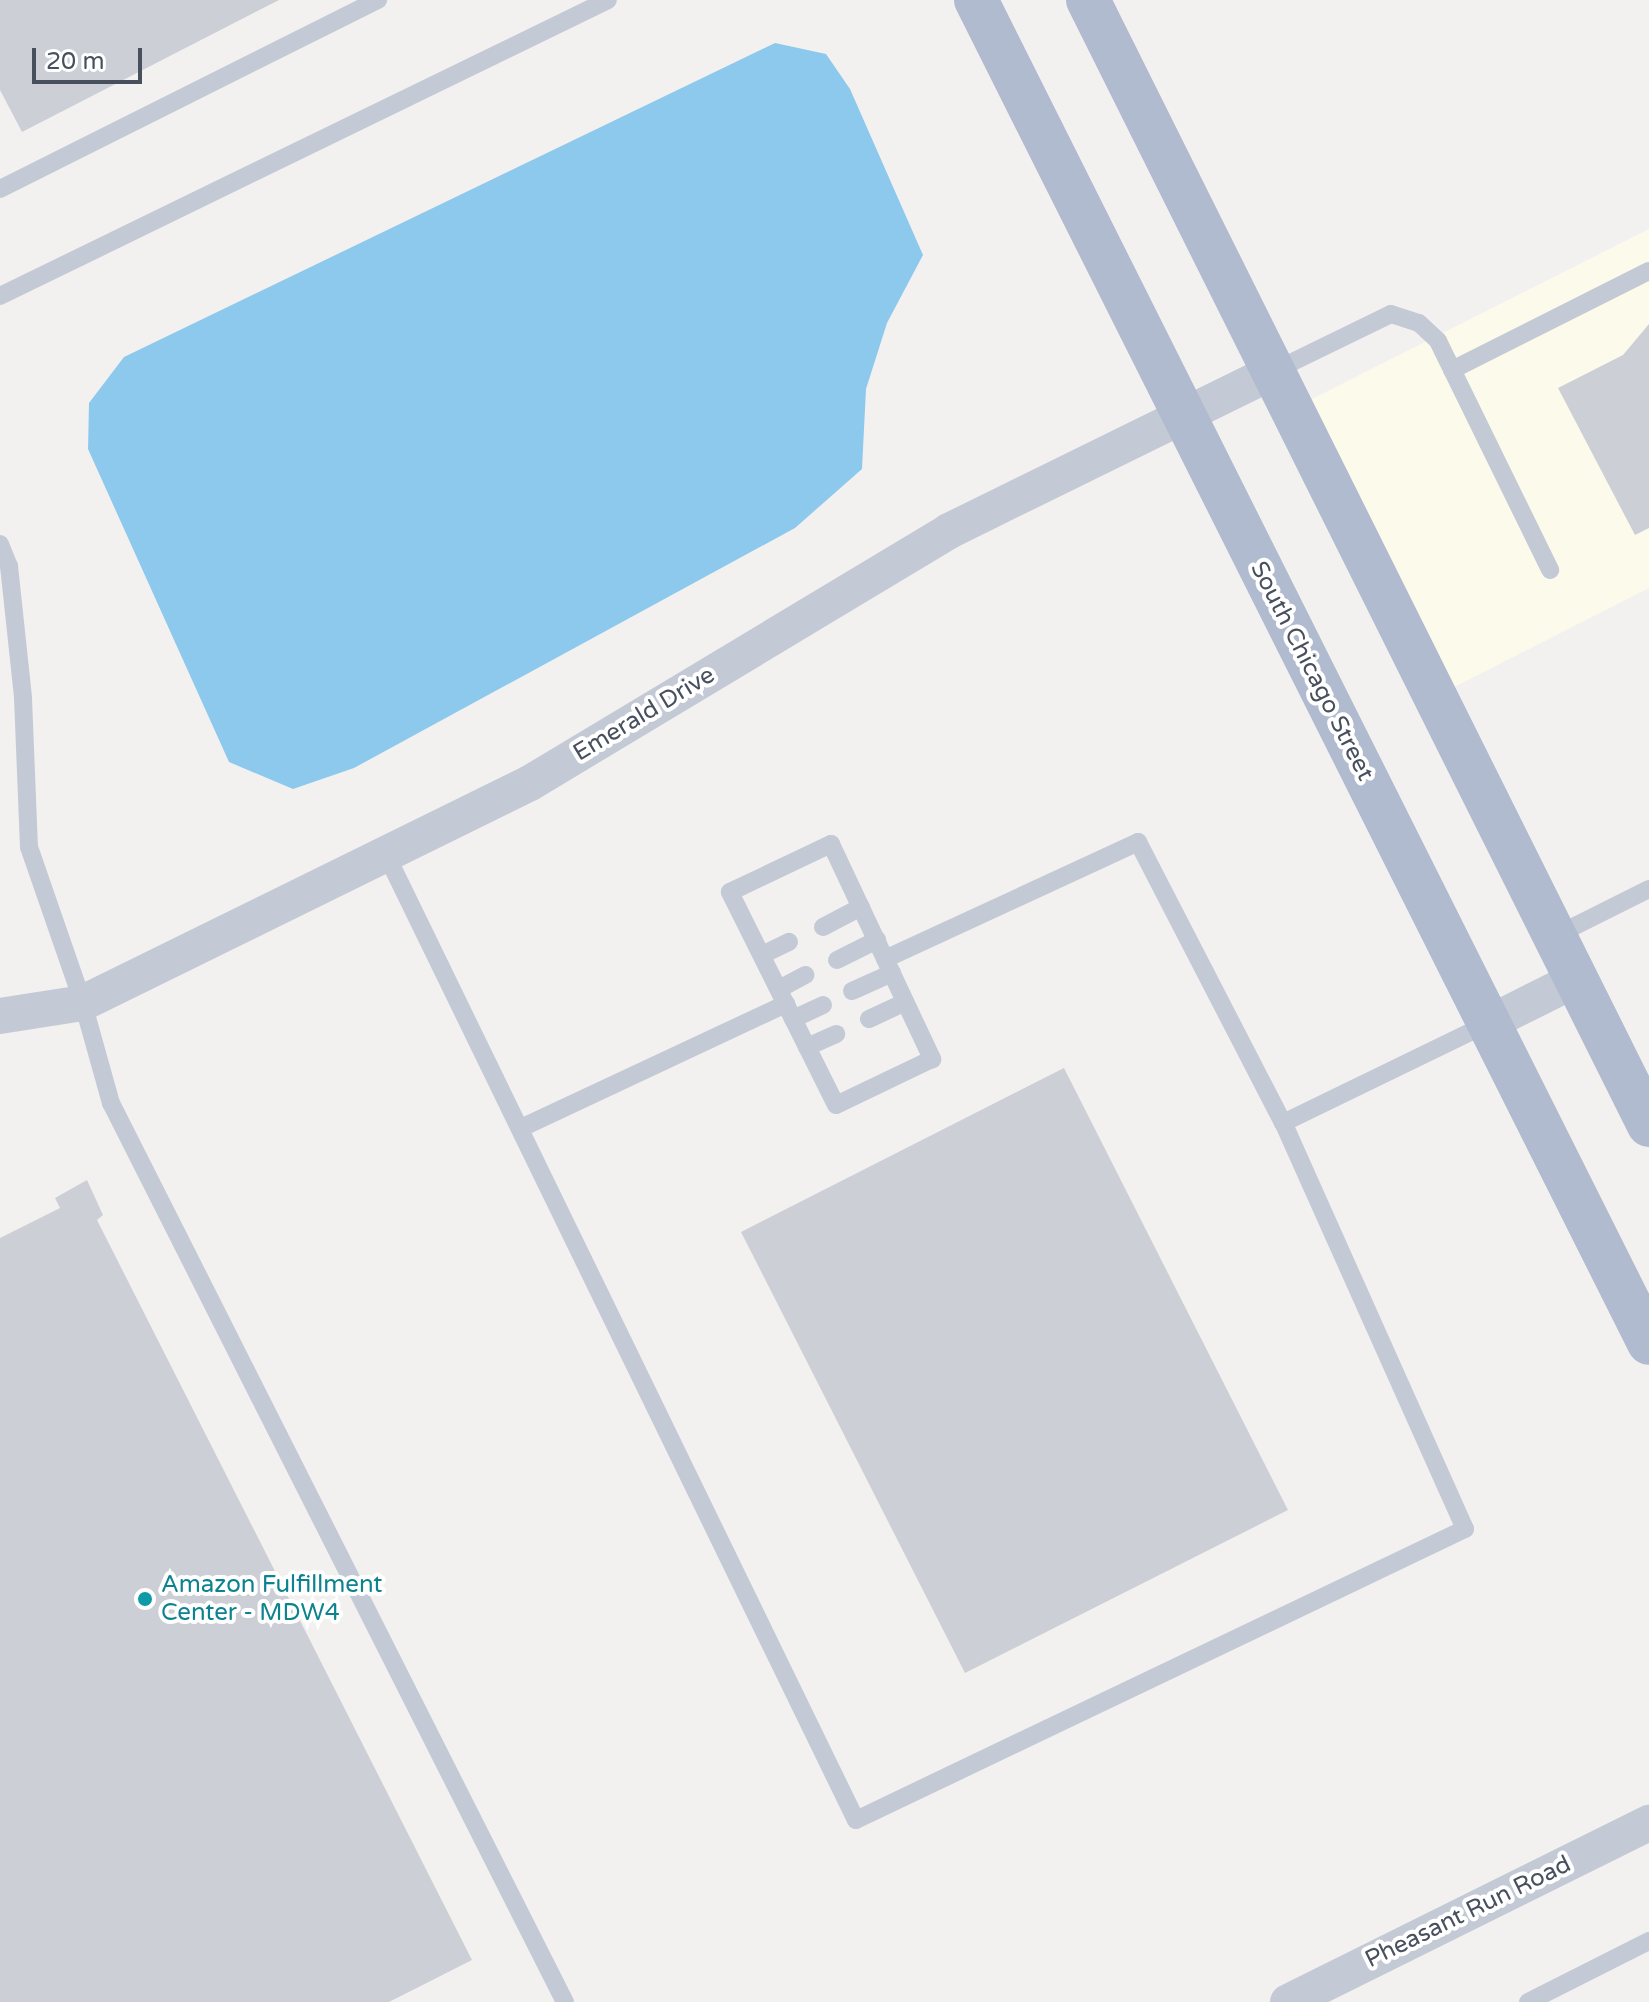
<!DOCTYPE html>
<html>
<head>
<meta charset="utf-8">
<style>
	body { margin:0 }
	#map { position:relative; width:1649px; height:2002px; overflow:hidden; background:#f3f1f0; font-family:"Varela Round",sans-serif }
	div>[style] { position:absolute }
	.commercial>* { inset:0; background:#fcfaeb }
	.water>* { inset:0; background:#8dc9ed }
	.building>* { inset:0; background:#cccfd6 }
	.lane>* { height:18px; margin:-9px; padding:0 9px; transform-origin:9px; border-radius:9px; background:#c4cad5 }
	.street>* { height:36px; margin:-18px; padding:0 18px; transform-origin:18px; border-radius:18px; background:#c4cad5 }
	.primary>* { height:44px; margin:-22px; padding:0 22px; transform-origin:22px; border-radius:22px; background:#b0bbcf }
	.dots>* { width:22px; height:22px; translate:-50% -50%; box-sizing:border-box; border:4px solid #fff; border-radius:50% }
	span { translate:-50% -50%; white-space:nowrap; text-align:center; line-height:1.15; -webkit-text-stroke:8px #fff; paint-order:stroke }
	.street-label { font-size:24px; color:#48505e }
	.culture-label { font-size:24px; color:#0d838f }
	.left { translate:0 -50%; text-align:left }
	.scale { position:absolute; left:32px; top:48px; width:110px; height:36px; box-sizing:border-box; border:4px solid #48505e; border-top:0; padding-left:10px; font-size:24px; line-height:28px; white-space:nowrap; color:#48505e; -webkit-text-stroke:6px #fff; paint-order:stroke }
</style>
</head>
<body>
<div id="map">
	<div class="commercial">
		<div style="clip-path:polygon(1649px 229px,1649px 588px,1452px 688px,1308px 401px)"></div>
	</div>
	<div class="water">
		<div style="clip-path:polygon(775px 43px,826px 54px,850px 89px,923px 255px,887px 323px,866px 389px,862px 469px,795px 528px,354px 768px,293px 789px,229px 762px,88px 449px,89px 403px,124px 357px)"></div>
	</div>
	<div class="building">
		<div style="clip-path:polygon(0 0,279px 0,22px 132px,0 90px)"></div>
		<div style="clip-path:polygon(1649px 324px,1649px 528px,1635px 535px,1558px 388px,1623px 355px)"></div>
		<div style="clip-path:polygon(1064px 1068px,1288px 1510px,965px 1673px,741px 1232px)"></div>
		<div style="clip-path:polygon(87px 1180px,103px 1215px,97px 1220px,472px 1960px,389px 2002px,0 2002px,0 1238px,60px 1208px,55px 1198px)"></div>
	</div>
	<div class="lane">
		<div style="left:0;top:189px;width:423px;rotate:-26.6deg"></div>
		<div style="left:0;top:296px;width:676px;rotate:-25.96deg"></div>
		<div style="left:1452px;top:370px;width:220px;rotate:-26.7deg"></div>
		<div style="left:1272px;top:372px;width:132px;rotate:-26deg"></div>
		<div style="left:1391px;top:314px;width:29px;rotate:18deg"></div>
		<div style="left:1419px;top:323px;width:26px;rotate:43deg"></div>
		<div style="left:1438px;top:341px;width:255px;rotate:63.9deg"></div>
		<div style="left:0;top:544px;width:24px;rotate:68deg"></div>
		<div style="left:9px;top:566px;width:133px;rotate:83.9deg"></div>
		<div style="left:23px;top:698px;width:149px;rotate:87.7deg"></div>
		<div style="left:29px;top:847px;width:165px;rotate:70.9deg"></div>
		<div style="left:83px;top:1003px;width:104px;rotate:74.4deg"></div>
		<div style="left:111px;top:1103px;width:1007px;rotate:63.21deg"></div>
		<div style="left:831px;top:844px;width:238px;rotate:64.8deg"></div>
		<div style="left:932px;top:1059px;width:106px;rotate:154.4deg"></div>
		<div style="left:836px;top:1105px;width:238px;rotate:-116.5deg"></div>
		<div style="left:730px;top:892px;width:112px;rotate:-25.4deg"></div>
		<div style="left:386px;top:854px;width:1074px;rotate:64.06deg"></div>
		<div style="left:856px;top:1820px;width:675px;rotate:-25.54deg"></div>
		<div style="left:1465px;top:1529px;width:445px;rotate:-114.1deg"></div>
		<div style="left:1283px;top:1123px;width:229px;rotate:-25.9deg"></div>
		<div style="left:823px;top:927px;width:43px;rotate:-27.8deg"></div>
		<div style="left:1555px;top:936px;width:105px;rotate:-26.6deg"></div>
		<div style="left:762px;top:955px;width:30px;rotate:-26deg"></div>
		<div style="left:885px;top:959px;width:279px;rotate:-24.8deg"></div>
		<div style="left:1138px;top:842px;width:316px;rotate:62.7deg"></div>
		<div style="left:837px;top:960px;width:45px;rotate:-26.6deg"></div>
		<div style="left:779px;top:989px;width:30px;rotate:-28deg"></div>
		<div style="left:852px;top:991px;width:44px;rotate:-24.2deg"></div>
		<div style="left:793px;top:1019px;width:33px;rotate:-25deg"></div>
		<div style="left:869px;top:1019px;width:40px;rotate:-25deg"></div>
		<div style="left:807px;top:1047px;width:32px;rotate:-24deg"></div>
		<div style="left:521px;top:1128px;width:293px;rotate:-25.1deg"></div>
		<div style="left:1528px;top:2002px;width:136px;rotate:-26.8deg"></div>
	</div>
	<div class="street">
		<div style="left:0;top:1016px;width:84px;rotate:-8.9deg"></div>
		<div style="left:83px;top:1003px;width:498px;rotate:-26.2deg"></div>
		<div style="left:530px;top:783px;width:489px;rotate:-31deg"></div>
		<div style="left:949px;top:531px;width:360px;rotate:-26.2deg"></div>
		<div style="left:1489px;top:1023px;width:98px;rotate:-26.6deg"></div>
		<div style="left:1288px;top:2002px;width:403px;rotate:-26.4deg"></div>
	</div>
	<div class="primary">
		<div style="left:976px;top:0;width:1502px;rotate:63.38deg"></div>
		<div style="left:1088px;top:0;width:1257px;rotate:63.5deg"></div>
	</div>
	<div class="dots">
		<div style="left:145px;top:1599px;background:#0f9aa8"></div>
	</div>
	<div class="street-label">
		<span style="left:1312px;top:671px;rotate:63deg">South Chicago Street</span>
		<span style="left:644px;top:714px;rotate:-31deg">Emerald Drive</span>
		<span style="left:1468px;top:1912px;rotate:-26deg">Pheasant Run Road</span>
	</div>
	<div class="culture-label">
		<span class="left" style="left:161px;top:1599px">Amazon Fulfillment<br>Center - MDW4</span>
	</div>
	<div class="scale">20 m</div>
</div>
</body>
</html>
